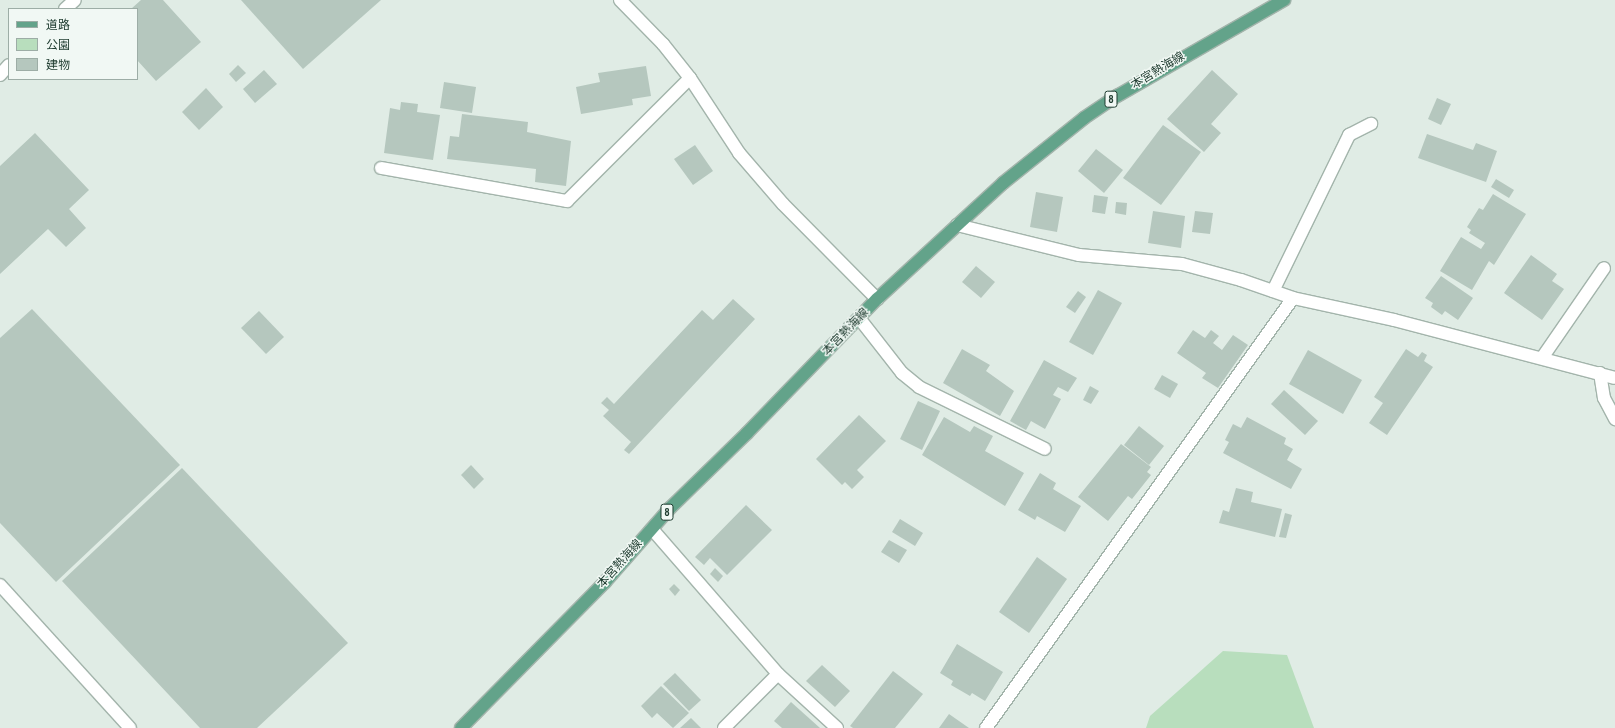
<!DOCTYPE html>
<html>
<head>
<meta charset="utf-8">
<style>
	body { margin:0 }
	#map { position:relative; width:1615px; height:728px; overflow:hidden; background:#e0ece5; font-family:"Archivo Narrow","Noto Sans JP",sans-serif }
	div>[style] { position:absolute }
	.green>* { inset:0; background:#b8debd }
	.building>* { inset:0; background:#b5c7be }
	.roads { filter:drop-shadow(1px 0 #a3b4ab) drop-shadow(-1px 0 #a3b4ab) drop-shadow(0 1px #a3b4ab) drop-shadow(0 -1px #a3b4ab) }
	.lane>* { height:12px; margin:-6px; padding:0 6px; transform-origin:6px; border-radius:6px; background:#fff }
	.street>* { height:12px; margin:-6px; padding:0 6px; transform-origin:6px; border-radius:6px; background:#fff }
	.primary>* { height:12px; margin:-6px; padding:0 6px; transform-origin:6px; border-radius:6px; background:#63a38a }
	span { translate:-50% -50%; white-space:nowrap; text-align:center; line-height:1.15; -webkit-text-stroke:3px #f1f8f4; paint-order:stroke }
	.shield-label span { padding:1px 3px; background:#f1f8f4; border:1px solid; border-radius:3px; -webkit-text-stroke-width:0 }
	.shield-label { font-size:11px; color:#203d31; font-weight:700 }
	.street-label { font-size:12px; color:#203d31 }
	.legend { position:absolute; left:8px; top:8px; width:130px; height:72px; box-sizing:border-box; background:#f1f8f4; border:1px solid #9dada6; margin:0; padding:5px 7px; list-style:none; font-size:12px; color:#203d31 }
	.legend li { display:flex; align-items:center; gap:8px; height:20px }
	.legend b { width:20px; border:1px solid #9dada6 }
</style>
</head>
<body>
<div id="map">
	<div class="green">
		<div style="clip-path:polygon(1223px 651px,1287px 655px,1314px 728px,1146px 728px,1150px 716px)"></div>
	</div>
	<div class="building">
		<div style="clip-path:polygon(141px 0,163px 0,201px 42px,156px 81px,137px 60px,137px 9px,131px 9px)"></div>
		<div style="clip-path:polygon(241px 0,381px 0,303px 69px)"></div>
		<div style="clip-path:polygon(238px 65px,246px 73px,236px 82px,229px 74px)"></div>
		<div style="clip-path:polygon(646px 66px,651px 96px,632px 99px,633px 105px,581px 114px,576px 87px,600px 82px,598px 73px)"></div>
		<div style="clip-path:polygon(264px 70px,277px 84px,255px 103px,243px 89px)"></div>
		<div style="clip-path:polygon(1212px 70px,1238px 94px,1211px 124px,1221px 133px,1204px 152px,1167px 119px)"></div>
		<div style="clip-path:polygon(444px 82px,476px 87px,472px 113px,440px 108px)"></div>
		<div style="clip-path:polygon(206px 88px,223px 107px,199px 130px,182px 112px)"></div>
		<div style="clip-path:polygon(1437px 98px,1451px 104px,1441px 125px,1428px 119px)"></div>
		<div style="clip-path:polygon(401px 102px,418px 104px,417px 112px,440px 115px,433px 160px,384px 153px,390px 108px,400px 110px)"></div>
		<div style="clip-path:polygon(462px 114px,528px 122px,527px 132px,571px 141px,566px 186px,535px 182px,536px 169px,447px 159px,450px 136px,459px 137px)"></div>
		<div style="clip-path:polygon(1163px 125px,1201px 152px,1161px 205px,1123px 178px)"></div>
		<div style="clip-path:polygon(35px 133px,89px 190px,69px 209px,86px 228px,66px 247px,48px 229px,0 274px,0 166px)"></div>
		<div style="clip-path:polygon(1427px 134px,1473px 150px,1476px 143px,1497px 151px,1486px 182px,1418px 158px)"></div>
		<div style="clip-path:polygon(695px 145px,713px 171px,693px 185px,674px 159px)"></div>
		<div style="clip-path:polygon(1096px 149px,1123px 170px,1104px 193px,1078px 171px)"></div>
		<div style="clip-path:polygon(1496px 179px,1514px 190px,1509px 198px,1491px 187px)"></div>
		<div style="clip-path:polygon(1036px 192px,1063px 197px,1057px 232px,1030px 227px)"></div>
		<div style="clip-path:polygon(1493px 194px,1526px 214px,1494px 265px,1489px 261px,1472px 290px,1440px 271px,1461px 237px,1481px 249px,1485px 243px,1469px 233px,1471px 230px,1467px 227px,1479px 208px,1483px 210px)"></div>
		<div style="clip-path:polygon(1094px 195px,1108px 197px,1105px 214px,1092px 212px)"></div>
		<div style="clip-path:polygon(1116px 202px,1127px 203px,1126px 215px,1115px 213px)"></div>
		<div style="clip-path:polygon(1153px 211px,1185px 216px,1181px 248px,1148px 243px)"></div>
		<div style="clip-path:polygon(1195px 211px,1213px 213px,1210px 234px,1192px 232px)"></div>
		<div style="clip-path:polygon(1531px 255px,1557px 274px,1552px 281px,1564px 289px,1542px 320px,1504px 293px)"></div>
		<div style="clip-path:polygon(976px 266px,995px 282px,981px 298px,962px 282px)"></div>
		<div style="clip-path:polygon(1441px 276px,1473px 298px,1458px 320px,1445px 311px,1442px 315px,1431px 307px,1433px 303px,1425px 298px)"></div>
		<div style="clip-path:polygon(1098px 290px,1122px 303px,1093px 355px,1069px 342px)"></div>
		<div style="clip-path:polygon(1078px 291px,1086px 297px,1075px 313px,1066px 307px)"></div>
		<div style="clip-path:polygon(733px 299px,755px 319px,629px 454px,624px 450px,631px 442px,603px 416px,609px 410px,601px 403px,607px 397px,614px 404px,702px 310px,713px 320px)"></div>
		<div style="clip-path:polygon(32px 309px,180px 465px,56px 582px,0 523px,0 338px)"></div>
		<div style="clip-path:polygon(259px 311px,284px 337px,266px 354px,241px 328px)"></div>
		<div style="clip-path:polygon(1193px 330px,1205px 338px,1211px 330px,1219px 336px,1213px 343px,1222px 350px,1233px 335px,1248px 345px,1218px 388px,1202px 378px,1206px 373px,1177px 353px)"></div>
		<div style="clip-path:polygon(962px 349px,990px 365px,986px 371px,1014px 391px,1000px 416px,943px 383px)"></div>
		<div style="clip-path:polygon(1406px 349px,1418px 357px,1422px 352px,1427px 355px,1424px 361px,1433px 367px,1387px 435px,1369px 423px,1383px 403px,1374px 397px)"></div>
		<div style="clip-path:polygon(1308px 350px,1362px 380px,1343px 414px,1289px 384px)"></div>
		<div style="clip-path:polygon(1044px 360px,1077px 378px,1068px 392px,1058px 387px,1053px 395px,1061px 399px,1045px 429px,1031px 421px,1026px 430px,1010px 421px)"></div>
		<div style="clip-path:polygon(1162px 375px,1178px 384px,1170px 398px,1154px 389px)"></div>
		<div style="clip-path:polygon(1090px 386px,1099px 391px,1091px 404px,1083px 400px)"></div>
		<div style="clip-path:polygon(1284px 390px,1318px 421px,1305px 435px,1271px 404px)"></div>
		<div style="clip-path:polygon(918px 401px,940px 411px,922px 450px,900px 439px)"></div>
		<div style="clip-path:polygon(859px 415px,886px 441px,857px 470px,864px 477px,852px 489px,845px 482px,842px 485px,816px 459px)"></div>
		<div style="clip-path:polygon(944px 417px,970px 432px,974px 426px,993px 436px,985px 451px,1024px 473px,1005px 506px,922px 455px)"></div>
		<div style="clip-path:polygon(1247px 417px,1286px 438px,1284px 444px,1293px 449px,1287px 460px,1302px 469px,1291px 489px,1223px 453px,1229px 442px,1225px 440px,1233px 424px,1241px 428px)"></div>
		<div style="clip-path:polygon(1139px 426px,1164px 446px,1149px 465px,1124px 445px)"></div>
		<div style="clip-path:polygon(1121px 444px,1151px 467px,1147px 472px,1151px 475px,1132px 499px,1128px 496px,1108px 521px,1078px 497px)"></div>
		<div style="clip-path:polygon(471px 465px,484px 479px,474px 489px,461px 475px)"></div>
		<div style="clip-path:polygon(182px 468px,348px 643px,257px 728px,200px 728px,62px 581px)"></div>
		<div style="clip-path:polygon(1040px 473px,1056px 483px,1053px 489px,1081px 506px,1065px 532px,1037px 516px,1035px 520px,1018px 510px)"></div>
		<div style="clip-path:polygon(1236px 488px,1253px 492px,1251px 502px,1282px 509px,1275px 537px,1219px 523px,1223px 510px,1229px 512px)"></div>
		<div style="clip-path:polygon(746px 505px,772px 530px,727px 575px,710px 558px,704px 565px,695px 557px)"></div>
		<div style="clip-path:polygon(1285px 513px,1292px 515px,1286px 538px,1279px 537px)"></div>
		<div style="clip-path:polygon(900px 519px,923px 533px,915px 546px,892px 532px)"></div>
		<div style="clip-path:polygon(889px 540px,907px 550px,899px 563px,881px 552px)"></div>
		<div style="clip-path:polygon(1037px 557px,1067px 579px,1029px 633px,999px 612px)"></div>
		<div style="clip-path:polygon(715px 568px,723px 576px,718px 582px,710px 574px)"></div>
		<div style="clip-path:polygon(674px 584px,680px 590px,675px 596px,669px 589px)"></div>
		<div style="clip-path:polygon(957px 644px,1003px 672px,985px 701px,972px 693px,970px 696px,951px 685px,953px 681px,940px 673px)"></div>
		<div style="clip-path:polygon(822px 665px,850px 691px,835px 707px,806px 681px)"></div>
		<div style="clip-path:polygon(893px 671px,923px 694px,895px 728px,853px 728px,850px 726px)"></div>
		<div style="clip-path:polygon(675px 673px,701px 700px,689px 711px,663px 684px)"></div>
		<div style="clip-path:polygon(661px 686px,689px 713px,673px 728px,657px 713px,652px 718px,641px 706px)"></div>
		<div style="clip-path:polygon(791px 702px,820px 728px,782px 728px,774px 721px)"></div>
		<div style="clip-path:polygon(949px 714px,969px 728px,939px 728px)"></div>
		<div style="clip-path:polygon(691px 718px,701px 728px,680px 728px)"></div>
	</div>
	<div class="roads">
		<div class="lane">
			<div style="left:381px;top:168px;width:189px;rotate:10.1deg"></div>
			<div style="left:567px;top:201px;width:174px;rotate:-45deg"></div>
		</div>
		<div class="street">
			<div style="left:620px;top:0;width:62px;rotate:45.7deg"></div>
			<div style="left:663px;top:44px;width:43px;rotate:51.5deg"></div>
			<div style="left:690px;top:78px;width:90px;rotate:56.8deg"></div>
			<div style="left:739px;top:153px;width:67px;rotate:49.2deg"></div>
			<div style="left:783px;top:204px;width:134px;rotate:45.3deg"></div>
			<div style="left:65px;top:9px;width:13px;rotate:-42deg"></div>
			<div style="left:0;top:75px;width:13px;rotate:-48deg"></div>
			<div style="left:957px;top:225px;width:126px;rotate:13.8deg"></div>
			<div style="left:1079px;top:255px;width:103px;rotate:5deg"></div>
			<div style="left:1182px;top:264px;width:61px;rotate:15.2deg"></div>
			<div style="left:1241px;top:280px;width:55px;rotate:19.1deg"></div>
			<div style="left:1293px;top:298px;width:103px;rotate:12.3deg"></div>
			<div style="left:1394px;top:320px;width:228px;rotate:14.7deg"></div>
			<div style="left:1273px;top:291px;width:174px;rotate:-64deg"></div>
			<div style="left:1349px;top:135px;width:25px;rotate:-27deg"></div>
			<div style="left:859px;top:318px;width:70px;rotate:52deg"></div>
			<div style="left:902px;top:373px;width:22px;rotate:39deg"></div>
			<div style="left:919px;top:387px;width:140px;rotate:26.2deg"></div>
			<div style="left:1542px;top:358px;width:109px;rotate:-55.4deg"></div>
			<div style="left:1600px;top:373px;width:25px;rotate:81deg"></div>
			<div style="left:1604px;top:398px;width:24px;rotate:62deg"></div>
			<div style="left:652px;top:529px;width:192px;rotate:49deg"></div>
			<div style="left:778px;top:674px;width:80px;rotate:42.5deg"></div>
			<div style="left:0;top:585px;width:193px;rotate:47.7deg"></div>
			<div style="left:724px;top:728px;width:76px;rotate:-45deg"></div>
			<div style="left:986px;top:728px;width:528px;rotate:-54.47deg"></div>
		</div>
		<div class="primary">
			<div style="left:461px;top:728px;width:205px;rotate:-45.4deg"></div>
			<div style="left:605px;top:582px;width:98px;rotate:-48.7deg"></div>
			<div style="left:670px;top:508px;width:107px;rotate:-44.2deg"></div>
			<div style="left:747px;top:433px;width:187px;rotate:-45.9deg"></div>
			<div style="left:877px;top:299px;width:171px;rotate:-42.6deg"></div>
			<div style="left:1003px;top:183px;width:104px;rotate:-38.7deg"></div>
			<div style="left:1084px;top:118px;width:40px;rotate:-34deg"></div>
			<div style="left:1117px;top:96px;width:193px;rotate:-29.9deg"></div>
		</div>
	</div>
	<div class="shield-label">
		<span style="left:1111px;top:99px">8</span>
		<span style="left:667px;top:512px">8</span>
	</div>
	<div class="street-label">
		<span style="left:1158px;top:71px;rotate:-31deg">本宮熱海線</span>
		<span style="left:846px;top:332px;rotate:-46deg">本宮熱海線</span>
		<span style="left:620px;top:564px;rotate:-48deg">本宮熱海線</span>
	</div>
	<ul class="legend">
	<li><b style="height:5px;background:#63a38a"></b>道路</li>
	<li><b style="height:11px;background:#b8debd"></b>公園</li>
	<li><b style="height:11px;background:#b5c7be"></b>建物</li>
	</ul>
</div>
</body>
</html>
